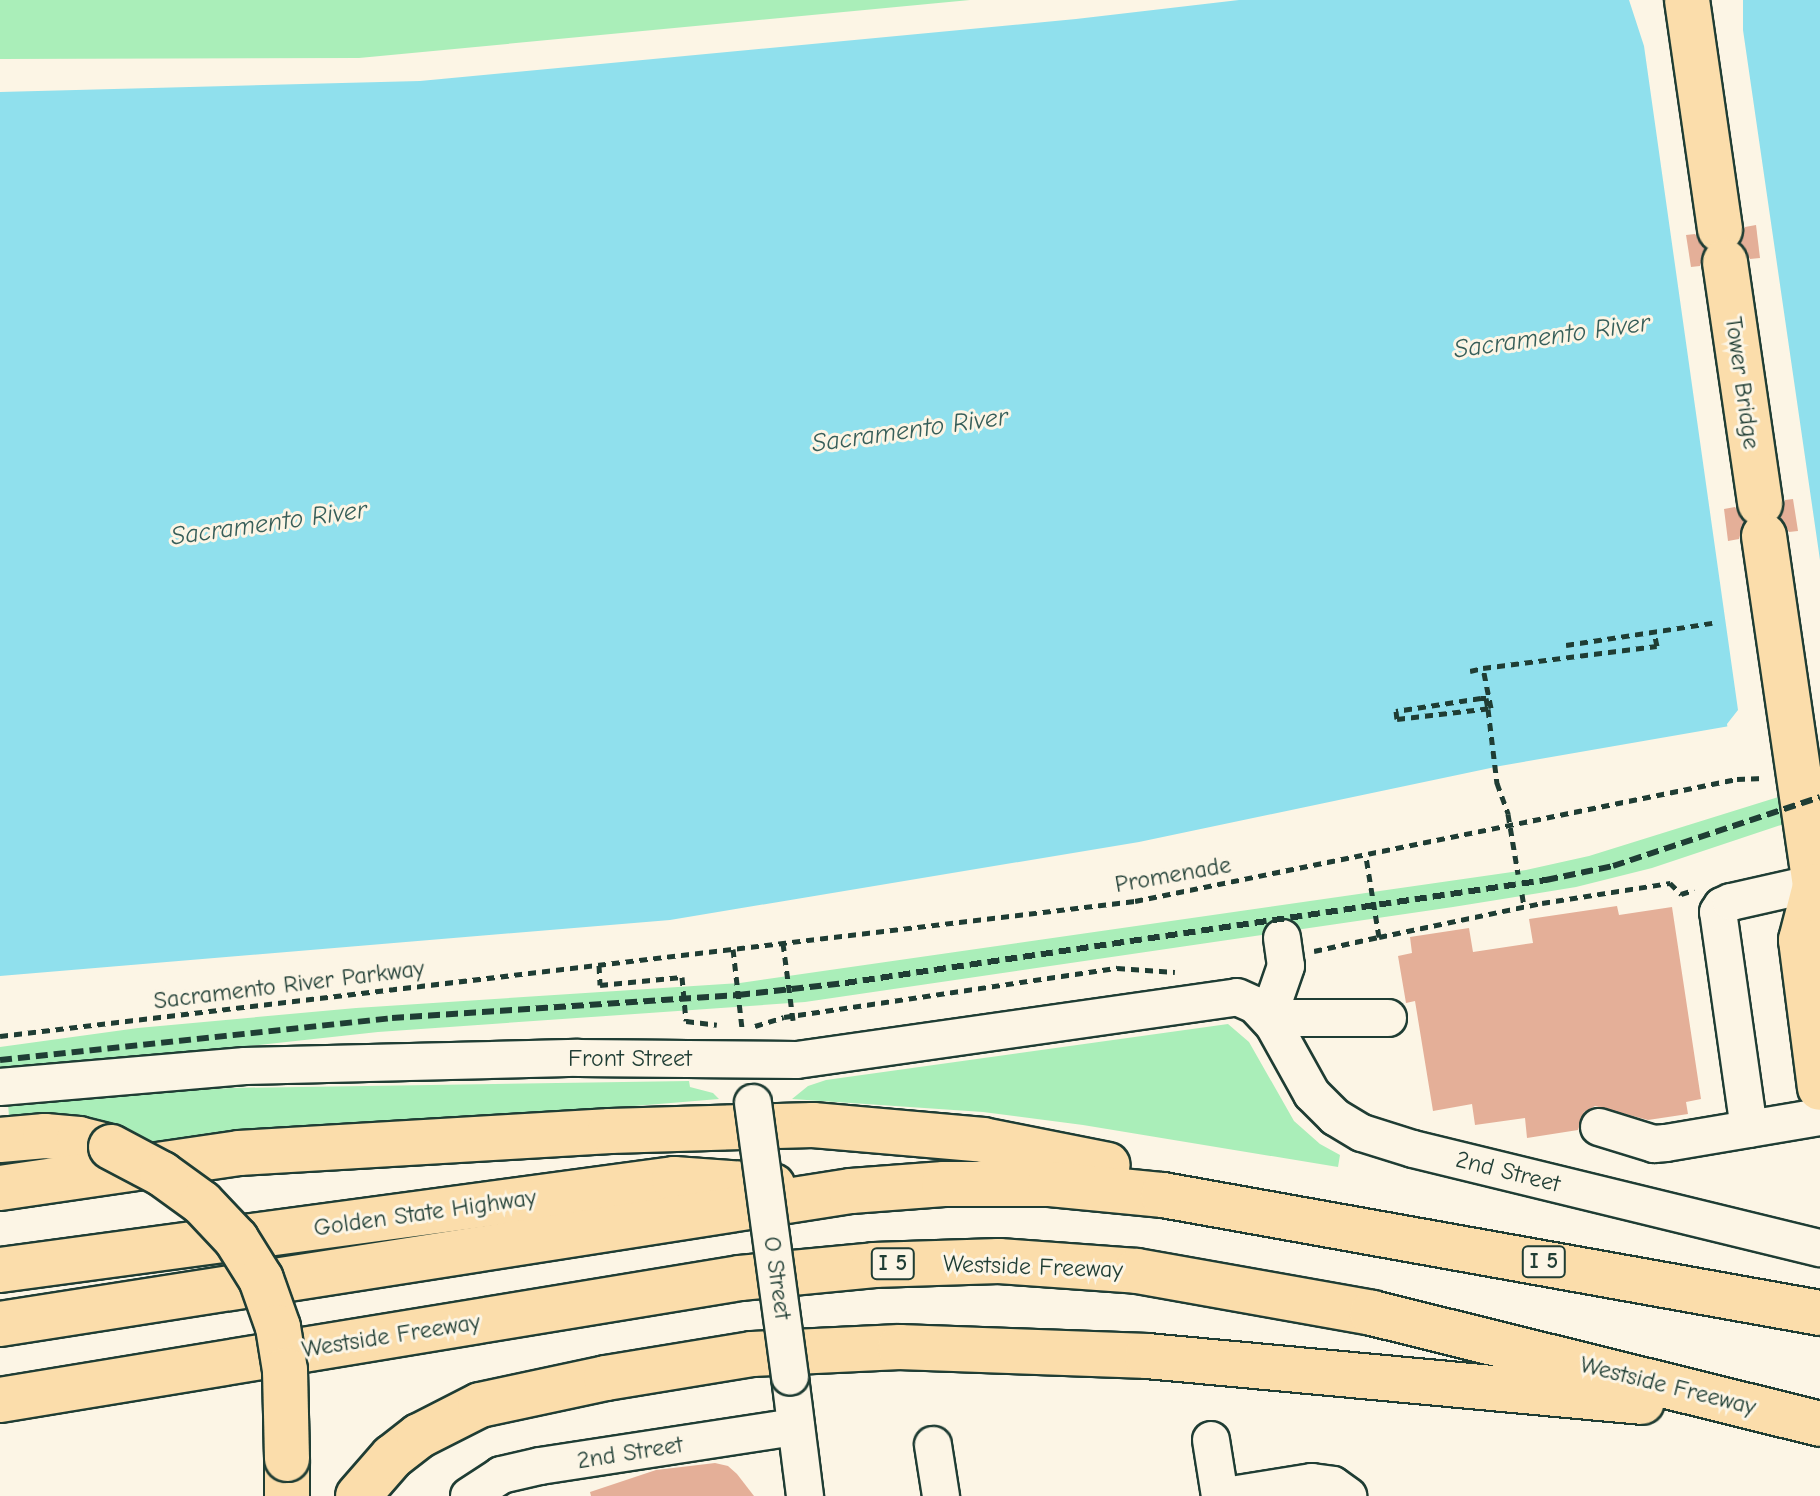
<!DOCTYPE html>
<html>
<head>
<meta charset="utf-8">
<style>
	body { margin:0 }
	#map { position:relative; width:1820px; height:1496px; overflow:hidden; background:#fcf5e5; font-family:"Comic Neue",sans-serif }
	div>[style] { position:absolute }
	.green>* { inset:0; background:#aaeeb9 }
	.water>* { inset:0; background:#90e0ed }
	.pier>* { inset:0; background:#fcf5e5 }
	.building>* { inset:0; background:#e4af98 }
	.path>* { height:5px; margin-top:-2.5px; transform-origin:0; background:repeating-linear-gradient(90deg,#1f3d34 0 8px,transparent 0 14px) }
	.roads { filter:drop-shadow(2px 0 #1f3d34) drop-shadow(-2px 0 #1f3d34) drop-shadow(0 2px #1f3d34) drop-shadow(0 -2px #1f3d34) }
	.minor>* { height:36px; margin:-18px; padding:0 18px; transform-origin:18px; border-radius:18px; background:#fcf5e5 }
	.major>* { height:44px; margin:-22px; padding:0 22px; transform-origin:22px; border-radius:22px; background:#fbddab }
	.highway>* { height:44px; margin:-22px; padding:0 22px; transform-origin:22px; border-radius:22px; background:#fbddab }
	.rail>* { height:6px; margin-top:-3px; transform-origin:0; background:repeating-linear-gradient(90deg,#1f3d34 0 12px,transparent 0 18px) }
	.path-bridge>* { height:5px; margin-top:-2.5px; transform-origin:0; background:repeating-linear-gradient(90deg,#1f3d34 0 8px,transparent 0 14px) }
	.bridges { filter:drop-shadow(2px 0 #1f3d34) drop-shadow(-2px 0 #1f3d34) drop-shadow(0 2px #1f3d34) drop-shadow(0 -2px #1f3d34) }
	.minor-bridge>* { height:36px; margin:-18px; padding:0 18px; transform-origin:18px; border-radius:18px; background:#fcf5e5 }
	.highway-bridge>* { height:44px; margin:-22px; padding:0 22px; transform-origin:22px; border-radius:22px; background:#fbddab }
	span { translate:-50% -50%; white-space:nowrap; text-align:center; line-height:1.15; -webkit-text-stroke:6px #fcf5e5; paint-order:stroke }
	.shield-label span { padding:2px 6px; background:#fcf5e5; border:2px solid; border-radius:6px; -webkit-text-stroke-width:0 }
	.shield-label { font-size:22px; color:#1f3d34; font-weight:700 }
	.street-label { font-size:24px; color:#1f3d34 }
	.water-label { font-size:26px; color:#365e59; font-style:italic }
</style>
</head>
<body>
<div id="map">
	<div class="green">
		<div style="clip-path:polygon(0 0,970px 0,359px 58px,0 59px)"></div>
		<div style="clip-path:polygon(1820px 784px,1820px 812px,1652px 868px,1576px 887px,1453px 907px,805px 1002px,378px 1032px,0 1073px,0 1047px,138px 1028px,356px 1008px,740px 983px,1526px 870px,1589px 856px)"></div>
		<div style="clip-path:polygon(1228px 1024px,1249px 1042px,1294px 1121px,1320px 1144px,1340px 1155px,1338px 1167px,1083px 1125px,983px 1112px,792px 1099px,808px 1086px,826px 1080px)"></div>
		<div style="clip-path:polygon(689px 1081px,690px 1087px,713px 1093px,719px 1099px,164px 1145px,95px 1123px,9px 1116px,8px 1104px,78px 1096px,231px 1088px)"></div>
	</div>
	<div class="water">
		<div style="clip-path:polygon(1239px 0,1820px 0,1820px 691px,1747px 723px,1500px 766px,1139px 842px,670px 920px,0 976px,0 92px,420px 81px,1076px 19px)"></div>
	</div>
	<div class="pier">
		<div style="clip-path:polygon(1629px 0,1743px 0,1743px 30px,1820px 560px,1820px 695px,1748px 727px,1728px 731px,1727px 724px,1738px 710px,1644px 46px)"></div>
	</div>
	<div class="building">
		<div style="clip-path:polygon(1756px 225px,1760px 258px,1750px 259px,1740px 243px,1745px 227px)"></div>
		<div style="clip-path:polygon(1695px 234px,1705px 249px,1700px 266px,1691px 267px,1686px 235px)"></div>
		<div style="clip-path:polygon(1793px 499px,1798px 531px,1789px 532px,1780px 517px,1785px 500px)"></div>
		<div style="clip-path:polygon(1735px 507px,1744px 522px,1739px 539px,1728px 541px,1724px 509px)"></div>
		<div style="clip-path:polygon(1617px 906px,1619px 915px,1672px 907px,1701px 1099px,1686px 1102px,1688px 1114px,1648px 1120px,1595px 1106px,1584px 1112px,1578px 1130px,1527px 1138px,1525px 1118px,1475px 1125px,1472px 1104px,1433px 1111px,1415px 1001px,1406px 1003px,1398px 956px,1412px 953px,1410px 937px,1469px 928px,1473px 952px,1533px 943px,1529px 919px)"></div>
		<div style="clip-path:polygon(715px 1463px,728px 1466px,737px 1474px,754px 1496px,591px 1496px,590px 1492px,656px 1470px)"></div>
	</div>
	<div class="path">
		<div style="left:1566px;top:645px;width:148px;rotate:-8.6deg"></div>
		<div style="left:1470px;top:671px;width:13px;rotate:-13deg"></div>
		<div style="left:1481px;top:698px;width:86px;rotate:171.3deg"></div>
		<div style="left:1396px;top:711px;width:8px;rotate:83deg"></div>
		<div style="left:1397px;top:719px;width:95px;rotate:-6.7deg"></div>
		<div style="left:1491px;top:708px;width:41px;rotate:-101.3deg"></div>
		<div style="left:1483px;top:668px;width:175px;rotate:-7.2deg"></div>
		<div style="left:1657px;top:646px;width:14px;rotate:-102deg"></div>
		<div style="left:1497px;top:783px;width:33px;rotate:70deg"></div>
		<div style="left:1508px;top:814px;width:61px;rotate:80.5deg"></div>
		<div style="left:1522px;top:894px;width:13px;rotate:81deg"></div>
		<div style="left:1379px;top:937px;width:167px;rotate:-11.8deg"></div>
		<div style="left:1542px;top:903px;width:130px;rotate:-8.9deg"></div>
		<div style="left:1670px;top:883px;width:16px;rotate:45deg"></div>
		<div style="left:1681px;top:894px;width:14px;rotate:-17deg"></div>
		<div style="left:783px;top:943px;width:78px;rotate:82.6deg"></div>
		<div style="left:733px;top:949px;width:80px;rotate:83.5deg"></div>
		<div style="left:1314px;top:951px;width:66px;rotate:-12.2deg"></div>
		<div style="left:1379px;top:937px;width:81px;rotate:-99.2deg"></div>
		<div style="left:599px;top:965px;width:20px;rotate:87deg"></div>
		<div style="left:600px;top:985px;width:82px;rotate:-5.6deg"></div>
		<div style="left:682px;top:977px;width:44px;rotate:84.8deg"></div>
		<div style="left:686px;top:1021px;width:31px;rotate:7deg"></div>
		<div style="left:755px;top:1026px;width:30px;rotate:-17deg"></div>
		<div style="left:784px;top:1017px;width:337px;rotate:-8.4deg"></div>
		<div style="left:1117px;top:968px;width:58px;rotate:3.9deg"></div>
		<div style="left:0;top:1036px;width:1143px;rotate:-6.78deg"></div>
		<div style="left:1135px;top:901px;width:614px;rotate:-11.46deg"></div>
		<div style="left:1737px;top:779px;width:27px;rotate:-2deg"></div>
	</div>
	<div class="roads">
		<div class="minor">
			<div style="left:1282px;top:938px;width:28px;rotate:82deg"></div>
			<div style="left:1286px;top:966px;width:55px;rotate:109.1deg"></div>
			<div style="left:1268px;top:1018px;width:120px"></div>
			<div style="left:0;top:1087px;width:246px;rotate:-4.9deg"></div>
			<div style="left:245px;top:1066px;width:333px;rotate:-1.4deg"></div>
			<div style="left:578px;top:1058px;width:219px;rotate:0.5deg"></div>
			<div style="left:797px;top:1060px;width:444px;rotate:-8.1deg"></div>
			<div style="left:1237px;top:997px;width:20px;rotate:24deg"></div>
			<div style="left:1255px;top:1005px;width:26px;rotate:47deg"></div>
			<div style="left:1273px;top:1024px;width:80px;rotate:60.9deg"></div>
			<div style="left:1312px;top:1094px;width:33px;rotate:45deg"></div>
			<div style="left:1335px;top:1117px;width:31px;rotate:31deg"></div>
			<div style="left:1362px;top:1133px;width:53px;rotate:17.4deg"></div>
			<div style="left:1413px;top:1149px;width:419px;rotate:13.7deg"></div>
			<div style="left:1599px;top:1127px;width:58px;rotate:17.2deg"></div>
			<div style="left:1654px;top:1144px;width:12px;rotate:-5deg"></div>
			<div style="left:1666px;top:1143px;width:156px;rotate:-9.6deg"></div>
			<div style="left:1749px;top:1129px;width:219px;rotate:-98.1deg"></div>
			<div style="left:1718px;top:912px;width:7px;rotate:-56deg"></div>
			<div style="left:1722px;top:906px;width:10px;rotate:-24deg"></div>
			<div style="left:1731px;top:902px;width:91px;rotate:-12.7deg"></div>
			<div style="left:790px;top:1377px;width:120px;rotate:82.8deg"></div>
			<div style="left:1211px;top:1440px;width:57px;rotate:80.9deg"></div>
			<div style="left:933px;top:1445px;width:52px;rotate:81.1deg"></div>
			<div style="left:469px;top:1496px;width:38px;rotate:-33deg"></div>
			<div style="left:501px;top:1475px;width:40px;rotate:-13deg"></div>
			<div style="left:540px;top:1466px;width:259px;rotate:-8.7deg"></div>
			<div style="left:1225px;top:1496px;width:88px;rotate:-9.1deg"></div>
			<div style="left:1312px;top:1482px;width:21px;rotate:8deg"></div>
			<div style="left:1333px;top:1485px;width:19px;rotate:36deg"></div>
		</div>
		<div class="major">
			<div style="left:1687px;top:0;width:232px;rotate:81.8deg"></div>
			<div style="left:1725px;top:262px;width:244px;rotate:81.7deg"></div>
			<div style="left:1764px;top:536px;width:354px;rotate:81.7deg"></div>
			<div style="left:1815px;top:886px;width:56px;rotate:104.5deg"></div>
			<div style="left:1801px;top:940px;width:149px;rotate:82.7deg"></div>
		</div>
		<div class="highway">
			<div style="left:0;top:1140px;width:45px;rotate:-5.1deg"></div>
			<div style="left:45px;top:1136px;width:34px;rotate:5deg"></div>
			<div style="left:79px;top:1139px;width:33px;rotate:14deg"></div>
			<div style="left:0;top:1188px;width:242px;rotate:-8.3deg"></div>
			<div style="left:239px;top:1153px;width:372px;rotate:-3.4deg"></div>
			<div style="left:610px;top:1131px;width:203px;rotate:-1.7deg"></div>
			<div style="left:813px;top:1125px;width:171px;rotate:5deg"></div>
			<div style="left:983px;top:1140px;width:127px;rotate:11.3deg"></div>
			<div style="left:0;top:1270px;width:680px;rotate:-7.69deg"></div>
			<div style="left:674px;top:1179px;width:99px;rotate:4deg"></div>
			<div style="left:0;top:1324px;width:861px;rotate:-8.88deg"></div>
			<div style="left:851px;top:1191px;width:93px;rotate:-4.3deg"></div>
			<div style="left:944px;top:1184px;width:106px"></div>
			<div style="left:1050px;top:1184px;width:114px;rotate:5.6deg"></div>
			<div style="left:1163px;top:1195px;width:668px;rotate:10.18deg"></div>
			<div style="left:0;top:1400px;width:750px;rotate:-9.36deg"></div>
			<div style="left:740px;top:1278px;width:135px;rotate:-5.5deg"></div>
			<div style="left:874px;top:1265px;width:125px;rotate:-1.8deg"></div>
			<div style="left:999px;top:1261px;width:138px;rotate:4.1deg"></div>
			<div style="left:1137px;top:1271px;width:239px;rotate:10.1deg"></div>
			<div style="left:1372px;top:1313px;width:462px;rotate:13.9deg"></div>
			<div style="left:287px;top:1459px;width:37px;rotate:90deg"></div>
			<div style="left:358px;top:1496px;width:52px;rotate:-48.9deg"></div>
			<div style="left:392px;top:1457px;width:34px;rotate:-38deg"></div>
			<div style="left:419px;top:1436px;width:68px;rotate:-26.9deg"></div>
			<div style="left:480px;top:1405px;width:129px;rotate:-12.1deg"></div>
			<div style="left:606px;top:1378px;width:148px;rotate:-9.3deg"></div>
			<div style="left:752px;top:1354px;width:148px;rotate:-2.7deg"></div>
			<div style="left:900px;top:1347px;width:247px;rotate:2.1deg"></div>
			<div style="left:1147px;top:1356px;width:497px;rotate:5.3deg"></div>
		</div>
	</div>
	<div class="rail">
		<div style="left:0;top:1060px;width:394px;rotate:-6.1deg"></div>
		<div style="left:392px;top:1018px;width:347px;rotate:-3.8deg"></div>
		<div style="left:738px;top:995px;width:108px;rotate:-6.4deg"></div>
		<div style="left:845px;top:983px;width:709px;rotate:-8.36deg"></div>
		<div style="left:1546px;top:880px;width:68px;rotate:-11.8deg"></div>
		<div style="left:1613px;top:866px;width:218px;rotate:-18.4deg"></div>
	</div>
	<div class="path-bridge">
		<div style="left:1481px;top:698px;width:5px"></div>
		<div style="left:1486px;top:698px;width:11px;rotate:80deg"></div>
		<div style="left:1488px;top:709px;width:75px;rotate:83.1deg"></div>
	</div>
	<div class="bridges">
		<div class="minor-bridge">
			<div style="left:753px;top:1103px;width:276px;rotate:82.3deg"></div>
		</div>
		<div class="highway-bridge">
			<div style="left:111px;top:1147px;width:58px;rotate:27.9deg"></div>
			<div style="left:162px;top:1174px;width:49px;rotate:35.9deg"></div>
			<div style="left:202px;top:1203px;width:50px;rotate:46.6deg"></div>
			<div style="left:236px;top:1239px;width:47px;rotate:58deg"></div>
			<div style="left:261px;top:1279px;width:51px;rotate:70.5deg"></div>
			<div style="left:278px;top:1327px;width:44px;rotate:80.8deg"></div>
			<div style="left:285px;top:1370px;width:89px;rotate:88.7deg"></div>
		</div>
	</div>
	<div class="shield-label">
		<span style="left:1544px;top:1262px">I 5</span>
		<span style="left:893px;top:1264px">I 5</span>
	</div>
	<div class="street-label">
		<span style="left:1742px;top:383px;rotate:82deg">Tower Bridge</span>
		<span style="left:1173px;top:875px;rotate:-10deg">Promenade</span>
		<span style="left:289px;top:985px;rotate:-7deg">Sacramento River Parkway</span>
		<span style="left:630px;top:1059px">Front Street</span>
		<span style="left:1508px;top:1172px;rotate:14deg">2nd Street</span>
		<span style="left:425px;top:1213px;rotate:-8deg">Golden State Highway</span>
		<span style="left:1033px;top:1267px;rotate:2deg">Westside Freeway</span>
		<span style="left:777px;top:1278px;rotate:82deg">O Street</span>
		<span style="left:391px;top:1336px;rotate:-9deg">Westside Freeway</span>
		<span style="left:1668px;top:1386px;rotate:14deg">Westside Freeway</span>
		<span style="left:630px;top:1453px;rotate:-9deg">2nd Street</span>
	</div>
	<div class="water-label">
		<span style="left:1552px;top:337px;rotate:-8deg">Sacramento River</span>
		<span style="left:910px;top:431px;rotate:-8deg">Sacramento River</span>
		<span style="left:269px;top:524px;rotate:-8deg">Sacramento River</span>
	</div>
</div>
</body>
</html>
